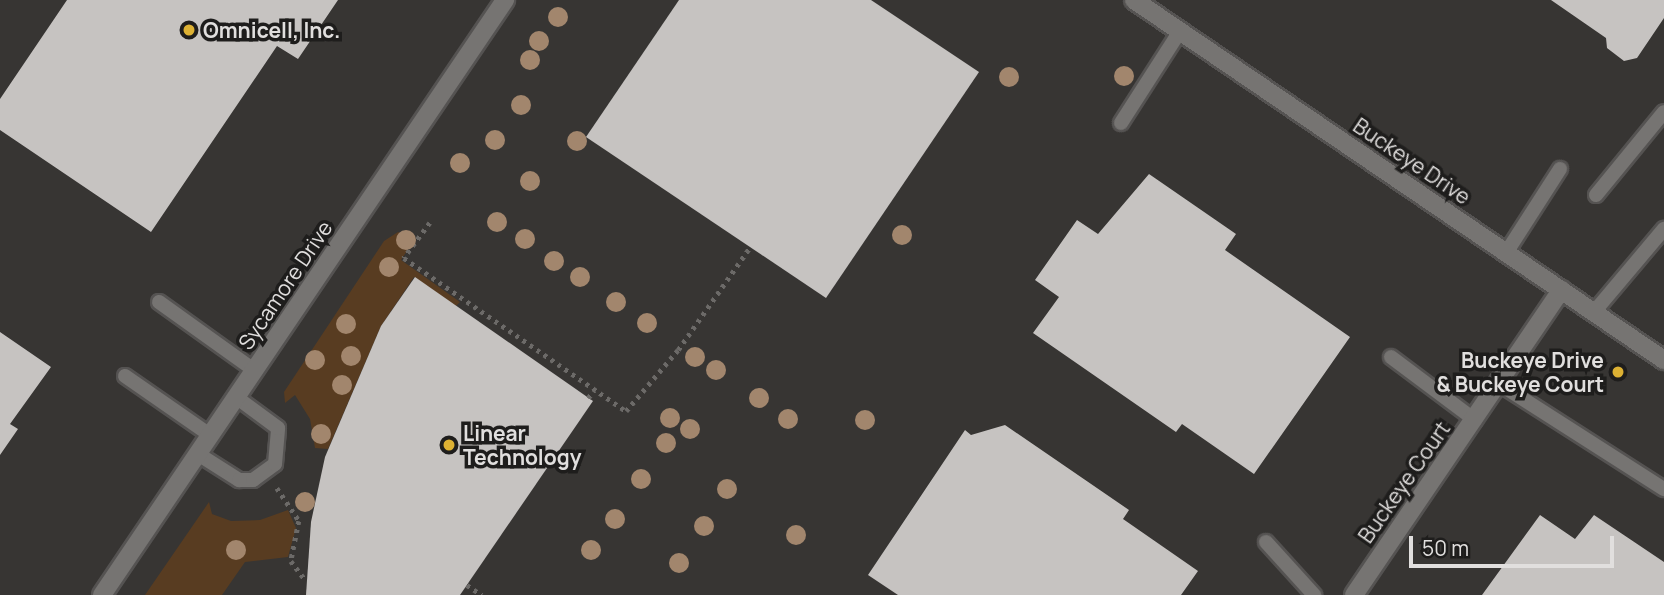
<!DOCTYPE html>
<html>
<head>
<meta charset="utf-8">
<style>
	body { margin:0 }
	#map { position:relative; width:1664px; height:595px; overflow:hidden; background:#373533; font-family:Manrope,sans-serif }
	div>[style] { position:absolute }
	.green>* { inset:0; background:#583c21 }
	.building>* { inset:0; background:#c6c3c1 }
	.path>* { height:4.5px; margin-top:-2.25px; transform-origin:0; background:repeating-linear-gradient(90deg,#6c6a68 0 3.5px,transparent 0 8.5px) }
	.roads { filter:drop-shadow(2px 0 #555352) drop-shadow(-2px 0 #555352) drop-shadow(0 2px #555352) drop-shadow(0 -2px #555352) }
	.service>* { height:14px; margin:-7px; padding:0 7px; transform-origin:7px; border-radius:7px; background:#767472 }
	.minor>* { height:18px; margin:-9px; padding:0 9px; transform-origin:9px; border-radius:9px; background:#767472 }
	.tertiary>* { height:18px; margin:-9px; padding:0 9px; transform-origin:9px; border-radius:9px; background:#767472 }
	.trees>* { width:20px; height:20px; margin:-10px; border-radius:50%; background:#a2866d }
	.dots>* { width:19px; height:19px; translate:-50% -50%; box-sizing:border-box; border:4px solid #1e1d1c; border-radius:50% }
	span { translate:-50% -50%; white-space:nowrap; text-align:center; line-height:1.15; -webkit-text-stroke:7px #1e1d1c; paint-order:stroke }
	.poi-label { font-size:21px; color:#e1dfde; font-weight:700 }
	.left { translate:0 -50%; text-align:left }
	.right { translate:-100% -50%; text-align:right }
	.street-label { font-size:21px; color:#e1dfde }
	.scale { position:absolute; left:1409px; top:536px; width:205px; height:32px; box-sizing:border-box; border:4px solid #e1dfde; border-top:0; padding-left:9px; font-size:21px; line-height:24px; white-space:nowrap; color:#e1dfde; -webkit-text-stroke:5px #1e1d1c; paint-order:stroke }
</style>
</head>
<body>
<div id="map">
	<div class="green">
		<div style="clip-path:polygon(398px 232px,415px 239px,401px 260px,460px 302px,456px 306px,414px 277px,381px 326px,328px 449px,315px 448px,310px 419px,295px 395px,285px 403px,284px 392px,384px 241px)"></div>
		<div style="clip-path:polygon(209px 502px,212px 514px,231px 521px,260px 520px,288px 510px,296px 528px,288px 557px,245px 562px,222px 595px,145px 595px)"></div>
	</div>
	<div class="building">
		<div style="clip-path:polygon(67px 0,338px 0,298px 59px,277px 46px,151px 232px,0 130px,0 99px)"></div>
		<div style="clip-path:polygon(679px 0,871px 0,979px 72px,826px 298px,586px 137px)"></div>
		<div style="clip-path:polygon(1551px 0,1664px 0,1664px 18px,1637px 58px,1624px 61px,1607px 48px,1606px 38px)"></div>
		<div style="clip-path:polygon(1149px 174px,1236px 234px,1225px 250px,1350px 337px,1254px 474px,1182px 424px,1176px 432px,1033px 333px,1059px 297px,1035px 280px,1077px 220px,1098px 234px)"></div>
		<div style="clip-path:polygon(415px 277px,593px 401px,460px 595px,306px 595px,311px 522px,325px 457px,381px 326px)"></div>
		<div style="clip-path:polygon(0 332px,51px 367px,10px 424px,18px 429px,0 455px)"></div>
		<div style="clip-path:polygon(1005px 425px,1129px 510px,1123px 519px,1198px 571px,1181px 595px,898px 595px,868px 575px,965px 430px,971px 435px)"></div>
		<div style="clip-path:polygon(1540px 515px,1575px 539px,1594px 515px,1664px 562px,1664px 595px,1482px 595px)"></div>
	</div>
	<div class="path">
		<div style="left:430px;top:223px;width:44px;rotate:126.6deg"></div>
		<div style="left:404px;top:258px;width:270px;rotate:34.6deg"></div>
		<div style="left:626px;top:411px;width:80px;rotate:-49.6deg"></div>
		<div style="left:678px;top:350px;width:126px;rotate:-55deg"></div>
		<div style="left:588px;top:398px;width:10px;rotate:-53deg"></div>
		<div style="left:277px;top:488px;width:40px;rotate:56deg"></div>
		<div style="left:299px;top:521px;width:41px;rotate:101.3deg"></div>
		<div style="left:291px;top:561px;width:25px;rotate:53deg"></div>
		<div style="left:467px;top:585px;width:18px;rotate:34deg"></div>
	</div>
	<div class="roads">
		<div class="service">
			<div style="left:1121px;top:123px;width:109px;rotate:-57.3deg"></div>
			<div style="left:1596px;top:195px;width:107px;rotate:-50.7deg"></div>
			<div style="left:1506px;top:253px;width:100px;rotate:-57.3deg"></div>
			<div style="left:159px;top:302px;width:117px;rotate:35.6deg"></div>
			<div style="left:1594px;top:312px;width:109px;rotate:-49.9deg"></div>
			<div style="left:1391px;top:357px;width:105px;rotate:36.9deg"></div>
			<div style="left:125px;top:376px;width:103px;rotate:34.8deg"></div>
			<div style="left:1498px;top:383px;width:197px;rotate:32.6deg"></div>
			<div style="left:198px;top:454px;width:49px;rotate:32.4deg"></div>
			<div style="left:239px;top:480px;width:14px"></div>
			<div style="left:253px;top:480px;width:27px;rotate:-36deg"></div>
			<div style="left:275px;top:464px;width:36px;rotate:-85deg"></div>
			<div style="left:278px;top:428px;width:52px;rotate:-143.6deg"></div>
			<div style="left:1266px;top:542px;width:72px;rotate:47.8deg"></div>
		</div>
		<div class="minor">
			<div style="left:1354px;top:595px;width:369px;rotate:-55.8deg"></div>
		</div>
		<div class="tertiary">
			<div style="left:1134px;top:0;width:641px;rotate:34.19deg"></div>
			<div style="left:102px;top:595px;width:719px;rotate:-55.89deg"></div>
		</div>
	</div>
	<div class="trees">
		<div style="left:558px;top:17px"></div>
		<div style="left:539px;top:41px"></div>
		<div style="left:530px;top:60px"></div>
		<div style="left:1124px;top:76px"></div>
		<div style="left:1009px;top:77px"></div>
		<div style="left:521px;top:105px"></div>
		<div style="left:495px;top:140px"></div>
		<div style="left:577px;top:141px"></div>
		<div style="left:460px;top:163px"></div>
		<div style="left:530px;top:181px"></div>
		<div style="left:497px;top:222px"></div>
		<div style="left:902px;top:235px"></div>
		<div style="left:525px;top:239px"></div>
		<div style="left:406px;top:240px"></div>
		<div style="left:554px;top:261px"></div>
		<div style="left:389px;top:267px"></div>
		<div style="left:580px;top:277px"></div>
		<div style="left:616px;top:302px"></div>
		<div style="left:647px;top:323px"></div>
		<div style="left:346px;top:324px"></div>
		<div style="left:351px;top:356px"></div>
		<div style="left:695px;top:357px"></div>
		<div style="left:315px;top:360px"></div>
		<div style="left:716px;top:370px"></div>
		<div style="left:342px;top:385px"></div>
		<div style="left:759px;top:398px"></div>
		<div style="left:670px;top:418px"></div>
		<div style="left:788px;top:419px"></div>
		<div style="left:865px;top:420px"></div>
		<div style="left:690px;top:429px"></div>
		<div style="left:321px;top:434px"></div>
		<div style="left:666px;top:443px"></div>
		<div style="left:641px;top:479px"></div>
		<div style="left:727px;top:489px"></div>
		<div style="left:305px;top:502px"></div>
		<div style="left:615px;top:519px"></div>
		<div style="left:704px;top:526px"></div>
		<div style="left:796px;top:535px"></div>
		<div style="left:236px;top:550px"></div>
		<div style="left:591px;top:550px"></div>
		<div style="left:679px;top:563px"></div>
	</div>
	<div class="dots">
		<div style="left:189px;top:30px;background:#ddb133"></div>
		<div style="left:1618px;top:372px;background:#ddb133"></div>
		<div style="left:449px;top:445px;background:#ddb133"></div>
	</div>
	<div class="poi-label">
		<span class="left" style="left:203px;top:30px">Omnicell, Inc.</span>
		<span class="right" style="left:1604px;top:372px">Buckeye Drive<br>&amp; Buckeye Court</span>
		<span class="left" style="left:463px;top:445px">Linear<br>Technology</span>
	</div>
	<div class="street-label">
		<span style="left:1412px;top:161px;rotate:34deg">Buckeye Drive</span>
		<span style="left:285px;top:285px;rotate:-56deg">Sycamore Drive</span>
		<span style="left:1404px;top:482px;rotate:-55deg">Buckeye Court</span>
	</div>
	<div class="scale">50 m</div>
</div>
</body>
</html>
